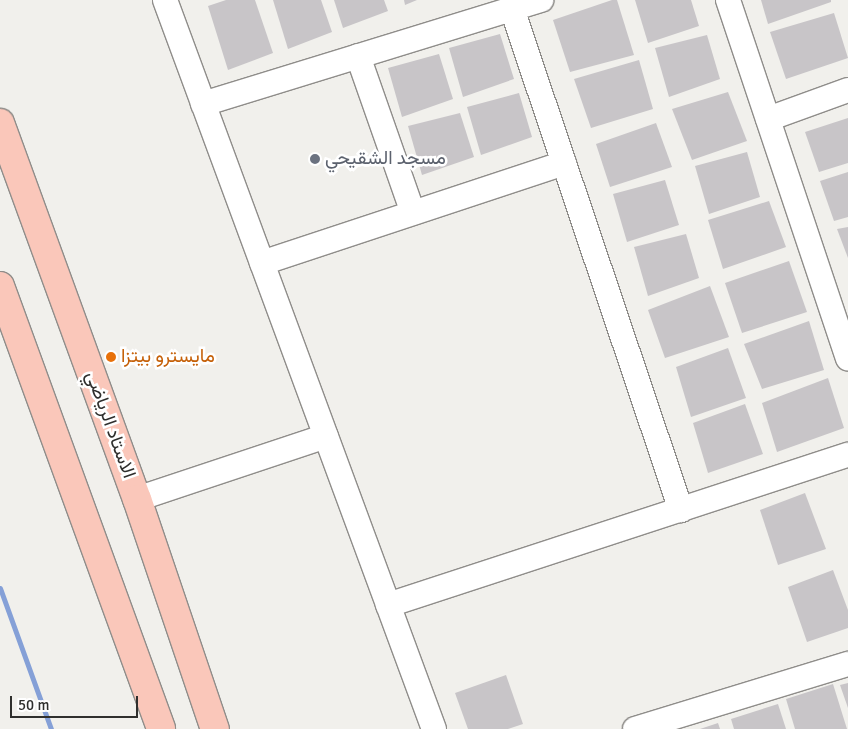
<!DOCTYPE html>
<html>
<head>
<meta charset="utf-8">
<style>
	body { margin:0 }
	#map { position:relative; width:848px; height:729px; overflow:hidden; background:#f1f0ec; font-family:Signika,Vazirmatn,sans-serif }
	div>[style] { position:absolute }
	.stream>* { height:5px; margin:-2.5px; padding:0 2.5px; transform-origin:2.5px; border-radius:2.5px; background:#85a0d7 }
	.building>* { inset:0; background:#c8c5c8 }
	.roads { filter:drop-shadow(1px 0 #8f8d8a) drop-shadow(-1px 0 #8f8d8a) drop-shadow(0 1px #8f8d8a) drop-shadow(0 -1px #8f8d8a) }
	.minor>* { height:24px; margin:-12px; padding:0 12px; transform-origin:12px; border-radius:12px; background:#fff }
	.major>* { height:28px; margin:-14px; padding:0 14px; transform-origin:14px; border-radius:14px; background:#fac7ba }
	.dots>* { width:14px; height:14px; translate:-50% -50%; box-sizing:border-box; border:2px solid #fff; border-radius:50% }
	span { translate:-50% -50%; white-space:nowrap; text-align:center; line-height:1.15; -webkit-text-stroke:5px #fff; paint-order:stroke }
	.worship-label { font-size:19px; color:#5b616d }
	.left { translate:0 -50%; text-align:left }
	.food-label { font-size:19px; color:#c56008 }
	.street-label { font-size:19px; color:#2f2f2d }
	.scale { position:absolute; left:10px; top:696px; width:128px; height:22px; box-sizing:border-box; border:2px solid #2f2f2d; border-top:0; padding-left:6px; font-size:15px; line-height:18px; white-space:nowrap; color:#2f2f2d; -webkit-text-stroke:4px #fff; paint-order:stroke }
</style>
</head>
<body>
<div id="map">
	<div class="stream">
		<div style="left:0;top:588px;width:150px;rotate:70.1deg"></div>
	</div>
	<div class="building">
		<div style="clip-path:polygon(226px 0,255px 0,273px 53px,228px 70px,208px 6px)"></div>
		<div style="clip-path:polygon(273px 0,321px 0,332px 32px,288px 49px)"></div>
		<div style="clip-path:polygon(334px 0,384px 0,388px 11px,343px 28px)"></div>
		<div style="clip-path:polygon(404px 0,417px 0,405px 5px)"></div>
		<div style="clip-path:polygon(612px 0,617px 0,634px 55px,570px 72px,553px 20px)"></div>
		<div style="clip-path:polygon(635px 0,691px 0,699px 26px,648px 43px)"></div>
		<div style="clip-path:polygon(761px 0,831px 0,831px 2px,768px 24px)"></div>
		<div style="clip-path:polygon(834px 13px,848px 58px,786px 79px,770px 32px)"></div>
		<div style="clip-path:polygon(500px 34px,514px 79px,463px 97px,449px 48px)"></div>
		<div style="clip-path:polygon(707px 35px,720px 79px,669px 97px,655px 48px)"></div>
		<div style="clip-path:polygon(439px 54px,453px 99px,402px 117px,388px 68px)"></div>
		<div style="clip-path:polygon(639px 60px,653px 109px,591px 128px,574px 79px)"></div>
		<div style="clip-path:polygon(728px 92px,747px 141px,692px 160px,672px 109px)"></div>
		<div style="clip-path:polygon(519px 93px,532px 137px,481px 155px,467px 107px)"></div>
		<div style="clip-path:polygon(460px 113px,474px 157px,422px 175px,408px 126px)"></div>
		<div style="clip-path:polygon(848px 118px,848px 163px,819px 172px,805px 132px)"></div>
		<div style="clip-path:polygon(656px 123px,672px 167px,610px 187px,596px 144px)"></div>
		<div style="clip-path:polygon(747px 152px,760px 197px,709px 214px,695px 166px)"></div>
		<div style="clip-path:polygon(848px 172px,848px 217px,834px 221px,820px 181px)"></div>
		<div style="clip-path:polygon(665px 180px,679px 225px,627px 242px,613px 194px)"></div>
		<div style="clip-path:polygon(769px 201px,786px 247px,723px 269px,708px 220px)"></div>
		<div style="clip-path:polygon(848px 227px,848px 258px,837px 229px)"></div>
		<div style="clip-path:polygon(686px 234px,699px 278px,648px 296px,634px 247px)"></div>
		<div style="clip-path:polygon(789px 261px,807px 312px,742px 333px,725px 283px)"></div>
		<div style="clip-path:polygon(710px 286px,729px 337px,665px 358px,648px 310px)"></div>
		<div style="clip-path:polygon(809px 321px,824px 370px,762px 389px,744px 344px)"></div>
		<div style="clip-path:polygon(728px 348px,746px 398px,691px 417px,676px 367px)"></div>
		<div style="clip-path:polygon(828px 378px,844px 428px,777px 452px,762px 403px)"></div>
		<div style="clip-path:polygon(745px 404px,763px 454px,708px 473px,693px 423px)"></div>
		<div style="clip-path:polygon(805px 493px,826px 549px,778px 565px,760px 510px)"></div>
		<div style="clip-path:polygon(833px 570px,848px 610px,848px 628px,807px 642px,788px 587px)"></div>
		<div style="clip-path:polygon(506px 675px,523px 724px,508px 729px,468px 729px,455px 693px)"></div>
		<div style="clip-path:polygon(848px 683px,848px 708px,840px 685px)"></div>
		<div style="clip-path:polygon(833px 684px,847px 729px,795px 729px,786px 699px)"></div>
		<div style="clip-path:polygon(778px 704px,786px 729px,734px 729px,731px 719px)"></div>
		<div style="clip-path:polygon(718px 723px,720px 729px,700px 729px)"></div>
	</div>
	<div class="roads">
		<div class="minor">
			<div style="left:165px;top:0;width:777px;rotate:69.75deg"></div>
			<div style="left:728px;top:0;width:378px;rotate:71.5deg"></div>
			<div style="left:512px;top:9px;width:529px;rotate:71.36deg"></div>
			<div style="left:358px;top:56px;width:166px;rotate:70.7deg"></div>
			<div style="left:203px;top:104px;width:354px;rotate:-17.1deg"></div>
			<div style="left:768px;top:119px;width:85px;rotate:-19.9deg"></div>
			<div style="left:262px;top:263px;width:318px;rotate:-18.3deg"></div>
			<div style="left:137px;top:499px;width:199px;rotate:-18.4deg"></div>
			<div style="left:388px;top:605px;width:484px;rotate:-18.1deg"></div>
			<div style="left:635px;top:729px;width:223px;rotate:-17deg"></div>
		</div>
		<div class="major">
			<div style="left:0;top:123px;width:400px;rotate:70deg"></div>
			<div style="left:137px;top:499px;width:243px;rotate:71.3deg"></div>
			<div style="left:0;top:286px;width:471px;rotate:70deg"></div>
		</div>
	</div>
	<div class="dots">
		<div style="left:315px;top:159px;background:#6b7280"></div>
		<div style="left:111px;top:357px;background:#e8710a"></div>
	</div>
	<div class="worship-label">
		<span class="left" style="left:325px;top:159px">مسجد الشقيحي</span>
	</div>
	<div class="food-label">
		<span class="left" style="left:121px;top:357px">مايسترو بيتزا</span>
	</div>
	<div class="street-label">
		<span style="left:110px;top:425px;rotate:70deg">الاستاد الرياضي</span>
	</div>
	<div class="scale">50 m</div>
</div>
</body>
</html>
